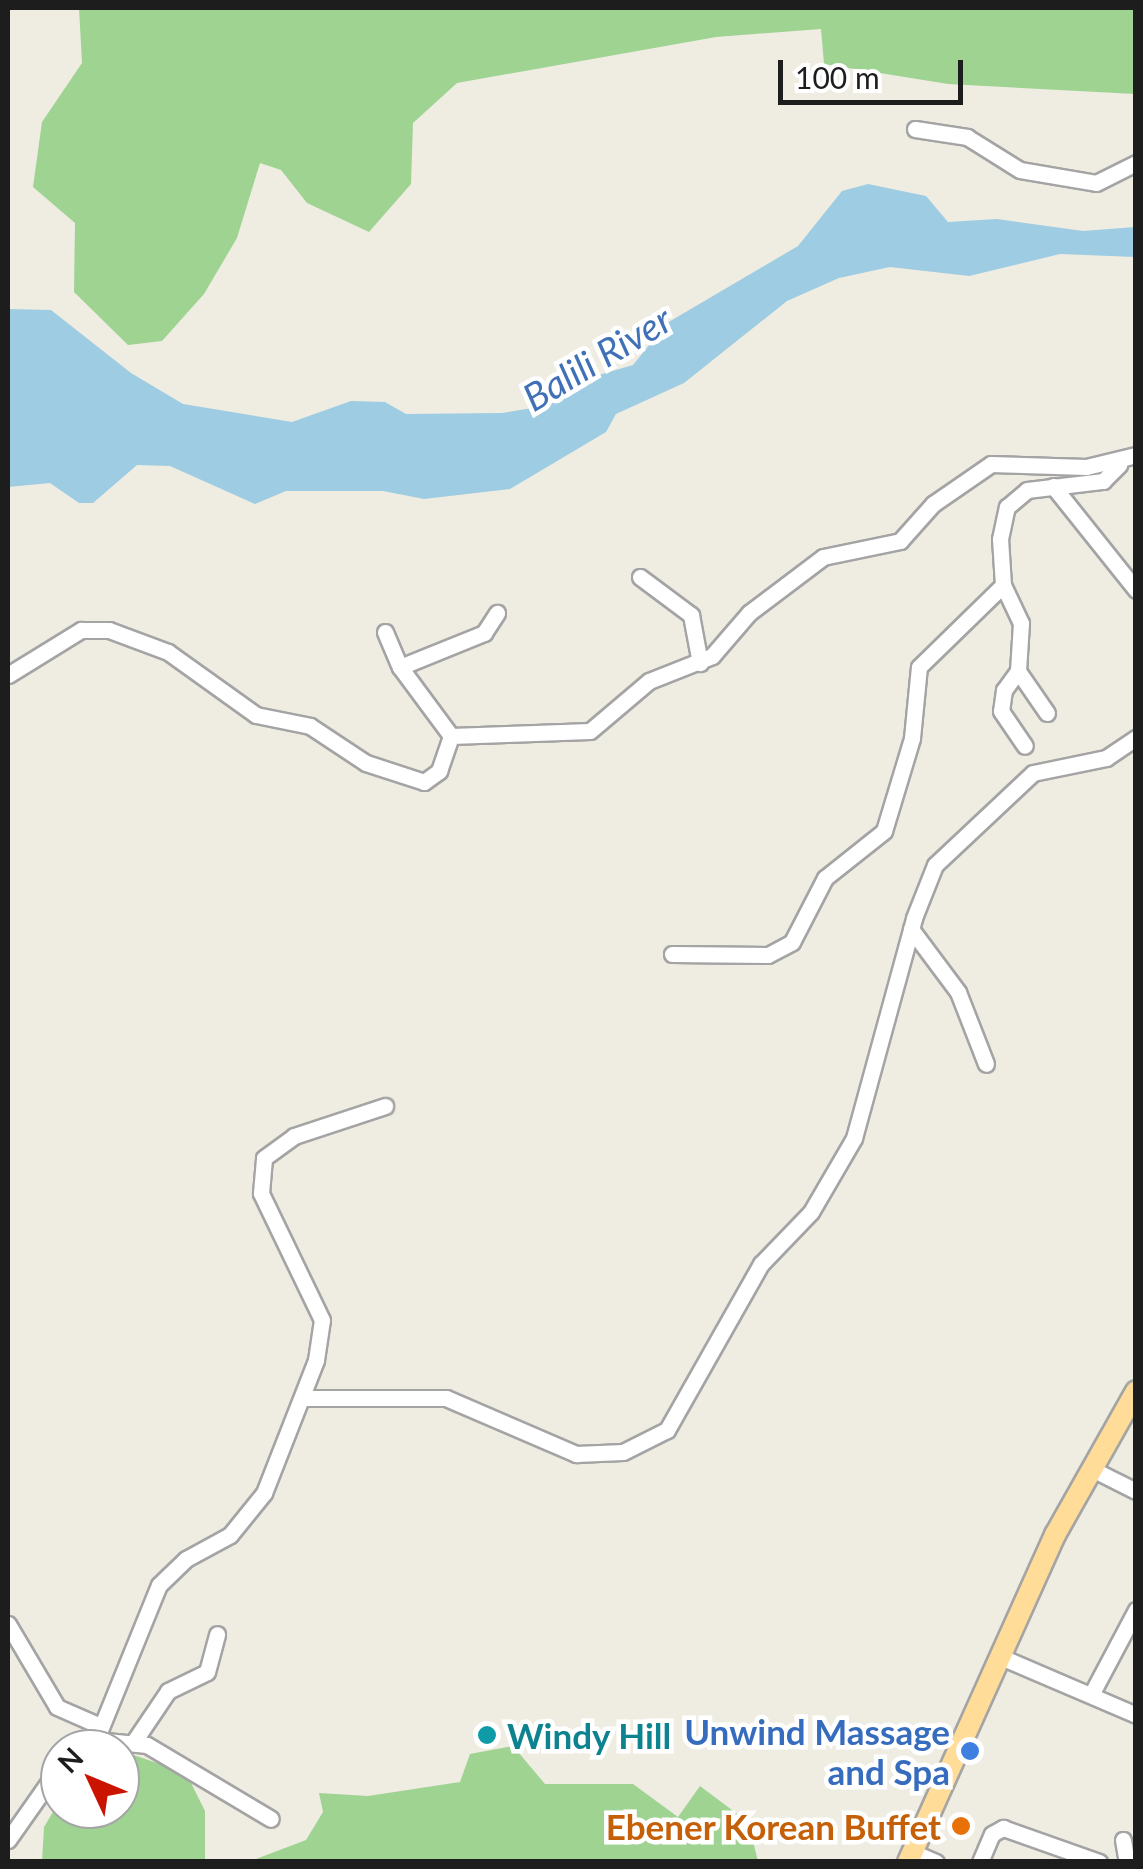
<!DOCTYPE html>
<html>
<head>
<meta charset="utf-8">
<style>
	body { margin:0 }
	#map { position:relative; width:1143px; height:1869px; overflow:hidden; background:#efece2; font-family:Lato,sans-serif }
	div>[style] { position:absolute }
	.forest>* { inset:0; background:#9fd392 }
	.water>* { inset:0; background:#9ecce2 }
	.roads { filter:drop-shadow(2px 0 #a4a4a4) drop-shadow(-2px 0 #a4a4a4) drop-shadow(0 2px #a4a4a4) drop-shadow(0 -2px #a4a4a4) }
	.minor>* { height:15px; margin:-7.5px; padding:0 7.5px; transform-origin:7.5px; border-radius:7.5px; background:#fff }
	.major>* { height:20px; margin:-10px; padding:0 10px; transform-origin:10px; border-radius:10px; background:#ffdc97 }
	.dots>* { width:28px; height:28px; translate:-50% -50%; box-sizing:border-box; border:5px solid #fff; border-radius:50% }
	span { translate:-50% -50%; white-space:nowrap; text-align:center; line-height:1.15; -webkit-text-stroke:9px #fff; paint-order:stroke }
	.shop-label { font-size:35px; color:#366cbe; font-weight:700 }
	.right { translate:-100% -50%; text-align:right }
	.culture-label { font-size:35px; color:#0d838f; font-weight:700 }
	.left { translate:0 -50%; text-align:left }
	.food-label { font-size:35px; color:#c56008; font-weight:700 }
	.water-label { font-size:38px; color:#4070b6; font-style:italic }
	.frame { position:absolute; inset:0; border:10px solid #1d1d1d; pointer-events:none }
	.north { position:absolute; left:40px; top:1729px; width:100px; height:100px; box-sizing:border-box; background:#fff; border:2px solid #a5a5a5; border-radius:50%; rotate:314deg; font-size:28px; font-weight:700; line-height:40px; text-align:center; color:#1d1d1d }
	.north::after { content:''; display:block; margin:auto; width:35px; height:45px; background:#ca1300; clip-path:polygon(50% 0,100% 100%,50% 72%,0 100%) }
	.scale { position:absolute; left:778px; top:60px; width:185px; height:45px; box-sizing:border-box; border:5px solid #1d1d1d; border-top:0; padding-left:12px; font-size:30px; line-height:35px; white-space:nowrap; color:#1d1d1d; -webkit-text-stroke:8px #fff; paint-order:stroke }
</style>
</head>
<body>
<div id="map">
	<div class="forest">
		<div style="clip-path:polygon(79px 8px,1135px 8px,1135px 94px,948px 84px,824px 64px,821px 29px,716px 37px,457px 83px,413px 123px,411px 184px,369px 232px,307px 203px,281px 170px,260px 163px,237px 238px,204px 294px,162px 341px,128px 345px,74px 292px,75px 223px,33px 187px,42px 122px,82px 63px)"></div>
		<div style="clip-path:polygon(513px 1746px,545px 1784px,633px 1784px,678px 1817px,700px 1786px,748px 1822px,758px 1861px,251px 1861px,306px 1840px,323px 1812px,319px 1793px,368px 1796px,460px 1782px,470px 1754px)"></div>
		<div style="clip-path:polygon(122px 1751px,186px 1773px,205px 1811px,205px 1861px,42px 1862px,44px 1827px,60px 1800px,60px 1809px,120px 1809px)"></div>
	</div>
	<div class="water">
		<div style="clip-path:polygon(868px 184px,926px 196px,948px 222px,997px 219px,1083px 231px,1135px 227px,1135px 257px,1060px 254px,969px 276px,890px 267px,839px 278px,787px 301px,684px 383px,616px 414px,606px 432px,510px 489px,424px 499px,383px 491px,286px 491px,255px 504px,170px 466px,137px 465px,93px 503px,79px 503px,50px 483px,8px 487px,8px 309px,51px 310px,131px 373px,183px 404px,292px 422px,351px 401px,385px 402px,406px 414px,502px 413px,545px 406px,602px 374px,633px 365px,667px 323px,798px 246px,842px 191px)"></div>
	</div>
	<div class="roads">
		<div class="minor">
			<div style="left:915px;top:129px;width:53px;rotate:8.7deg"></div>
			<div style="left:967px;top:137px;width:62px;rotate:31.9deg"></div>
			<div style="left:1020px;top:170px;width:77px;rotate:9.7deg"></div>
			<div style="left:1096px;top:183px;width:45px;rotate:-26.6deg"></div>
			<div style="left:1053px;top:486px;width:133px;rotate:51.4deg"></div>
			<div style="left:640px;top:577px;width:64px;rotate:36.7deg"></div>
			<div style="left:691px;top:615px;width:49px;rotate:79.4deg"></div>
			<div style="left:1003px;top:585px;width:42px;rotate:64.7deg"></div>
			<div style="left:1021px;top:623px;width:48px;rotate:93.6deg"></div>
			<div style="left:1018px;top:671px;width:51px;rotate:55.4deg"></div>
			<div style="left:385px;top:632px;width:38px;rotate:67deg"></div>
			<div style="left:400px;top:667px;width:86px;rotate:53.5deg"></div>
			<div style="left:400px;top:667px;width:91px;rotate:-22deg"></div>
			<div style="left:484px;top:633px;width:24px;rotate:-57deg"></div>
			<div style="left:1018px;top:671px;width:24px;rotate:126deg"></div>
			<div style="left:1004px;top:690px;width:21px;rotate:98deg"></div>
			<div style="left:1001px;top:711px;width:42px;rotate:55.6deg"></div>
			<div style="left:8px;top:675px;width:86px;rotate:-31.7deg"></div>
			<div style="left:81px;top:630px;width:28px"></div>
			<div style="left:109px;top:630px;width:63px;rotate:20.4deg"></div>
			<div style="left:168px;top:652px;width:108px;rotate:35.6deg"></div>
			<div style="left:256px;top:715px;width:55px;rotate:11.5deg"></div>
			<div style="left:310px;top:726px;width:67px;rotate:33.5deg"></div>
			<div style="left:366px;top:763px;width:61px;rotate:18.1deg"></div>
			<div style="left:424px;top:782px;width:19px;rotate:-36deg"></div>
			<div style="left:439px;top:771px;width:37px;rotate:-71deg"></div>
			<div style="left:451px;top:736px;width:139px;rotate:-2.1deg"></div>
			<div style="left:590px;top:731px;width:77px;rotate:-40.3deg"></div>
			<div style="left:649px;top:681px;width:68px;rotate:-21.6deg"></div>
			<div style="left:712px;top:656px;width:57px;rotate:-49.3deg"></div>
			<div style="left:749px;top:613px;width:93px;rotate:-37.1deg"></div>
			<div style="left:823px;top:557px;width:79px;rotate:-11.7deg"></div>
			<div style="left:900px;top:541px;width:50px;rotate:-48.3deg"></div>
			<div style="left:933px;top:504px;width:70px;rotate:-34.6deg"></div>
			<div style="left:991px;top:464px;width:95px;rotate:1.8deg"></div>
			<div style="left:1086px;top:467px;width:51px;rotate:-13.5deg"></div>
			<div style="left:911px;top:929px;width:79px;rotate:53.3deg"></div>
			<div style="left:958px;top:992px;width:77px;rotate:68.7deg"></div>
			<div style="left:672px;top:954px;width:96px;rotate:0.6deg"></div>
			<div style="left:768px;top:955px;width:27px;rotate:-28deg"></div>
			<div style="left:792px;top:942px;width:72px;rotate:-62.7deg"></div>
			<div style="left:825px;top:878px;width:75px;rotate:-38.5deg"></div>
			<div style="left:884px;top:831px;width:97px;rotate:-73.2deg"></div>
			<div style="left:912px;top:738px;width:71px;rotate:-84.4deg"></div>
			<div style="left:919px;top:667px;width:117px;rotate:-44.3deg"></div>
			<div style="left:1003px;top:585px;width:46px;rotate:-93.7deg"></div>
			<div style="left:1000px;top:539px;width:33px;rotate:-78deg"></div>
			<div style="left:1007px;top:507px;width:26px;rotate:-40deg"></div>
			<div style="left:1027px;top:490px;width:77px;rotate:-6.8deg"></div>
			<div style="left:1103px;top:481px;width:23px;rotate:-45deg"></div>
			<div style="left:302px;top:1398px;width:144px"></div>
			<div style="left:446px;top:1398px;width:142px;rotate:23.3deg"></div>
			<div style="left:576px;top:1454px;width:47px;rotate:-2.4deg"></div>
			<div style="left:623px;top:1452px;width:49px;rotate:-26.6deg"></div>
			<div style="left:667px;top:1430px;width:191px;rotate:-60.5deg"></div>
			<div style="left:761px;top:1264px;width:72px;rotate:-46.1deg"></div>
			<div style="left:811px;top:1212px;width:86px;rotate:-59.8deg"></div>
			<div style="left:854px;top:1138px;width:228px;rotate:-74.7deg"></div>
			<div style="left:914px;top:918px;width:57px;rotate:-68.4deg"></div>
			<div style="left:935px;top:865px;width:134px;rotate:-43.2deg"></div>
			<div style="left:1033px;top:773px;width:75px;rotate:-11.6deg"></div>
			<div style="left:1106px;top:758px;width:36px;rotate:-34deg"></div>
			<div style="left:1090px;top:1468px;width:51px;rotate:26.6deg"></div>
			<div style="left:8px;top:1624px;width:96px;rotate:59.4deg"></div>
			<div style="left:57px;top:1707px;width:47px;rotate:23.8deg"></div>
			<div style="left:1001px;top:1657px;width:147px;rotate:23.2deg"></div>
			<div style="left:1092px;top:1693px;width:94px;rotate:-62.1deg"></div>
			<div style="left:96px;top:1740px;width:51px;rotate:5.6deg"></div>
			<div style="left:147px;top:1745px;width:144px;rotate:30.8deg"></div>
			<div style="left:135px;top:1740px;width:59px;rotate:-56deg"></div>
			<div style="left:168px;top:1691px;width:43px;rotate:-26deg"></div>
			<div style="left:207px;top:1672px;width:39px;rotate:-75deg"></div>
			<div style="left:77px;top:1749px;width:21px;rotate:-25deg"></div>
			<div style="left:96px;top:1740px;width:167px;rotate:-67.9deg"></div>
			<div style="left:159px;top:1585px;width:37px;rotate:-44deg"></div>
			<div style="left:186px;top:1559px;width:50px;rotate:-28.6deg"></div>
			<div style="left:230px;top:1535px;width:54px;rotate:-51deg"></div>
			<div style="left:264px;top:1493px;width:143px;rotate:-68.6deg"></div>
			<div style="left:316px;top:1360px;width:40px;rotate:-81.5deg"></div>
			<div style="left:322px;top:1320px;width:141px;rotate:-115.7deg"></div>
			<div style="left:261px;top:1193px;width:35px;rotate:-85deg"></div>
			<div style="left:264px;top:1158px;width:37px;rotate:-36deg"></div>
			<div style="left:294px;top:1136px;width:96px;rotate:-18.2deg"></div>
			<div style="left:8px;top:1840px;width:90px;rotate:-54.9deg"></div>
			<div style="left:1123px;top:1840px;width:22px;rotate:80deg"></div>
			<div style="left:912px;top:1852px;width:26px;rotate:23deg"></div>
			<div style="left:980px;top:1862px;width:30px;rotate:-67deg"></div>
			<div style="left:992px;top:1834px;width:13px;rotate:-29deg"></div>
			<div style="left:1003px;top:1828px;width:102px;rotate:19.5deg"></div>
		</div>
		<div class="major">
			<div style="left:908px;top:1862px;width:359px;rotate:-65.8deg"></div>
			<div style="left:1055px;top:1535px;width:165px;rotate:-60.6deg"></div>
		</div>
	</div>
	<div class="dots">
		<div style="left:487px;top:1735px;background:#0f9aa8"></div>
		<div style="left:970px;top:1751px;background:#3f7fe0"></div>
		<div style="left:961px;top:1826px;background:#e8710a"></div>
	</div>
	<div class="shop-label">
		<span class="right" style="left:950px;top:1751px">Unwind Massage<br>and Spa</span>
	</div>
	<div class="culture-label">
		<span class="left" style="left:507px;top:1735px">Windy Hill</span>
	</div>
	<div class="food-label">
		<span class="right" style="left:941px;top:1826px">Ebener Korean Buffet</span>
	</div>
	<div class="water-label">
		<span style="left:597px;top:358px;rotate:-31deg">Balili River</span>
	</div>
	<div class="frame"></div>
	<div class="north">N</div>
	<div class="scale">100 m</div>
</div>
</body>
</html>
